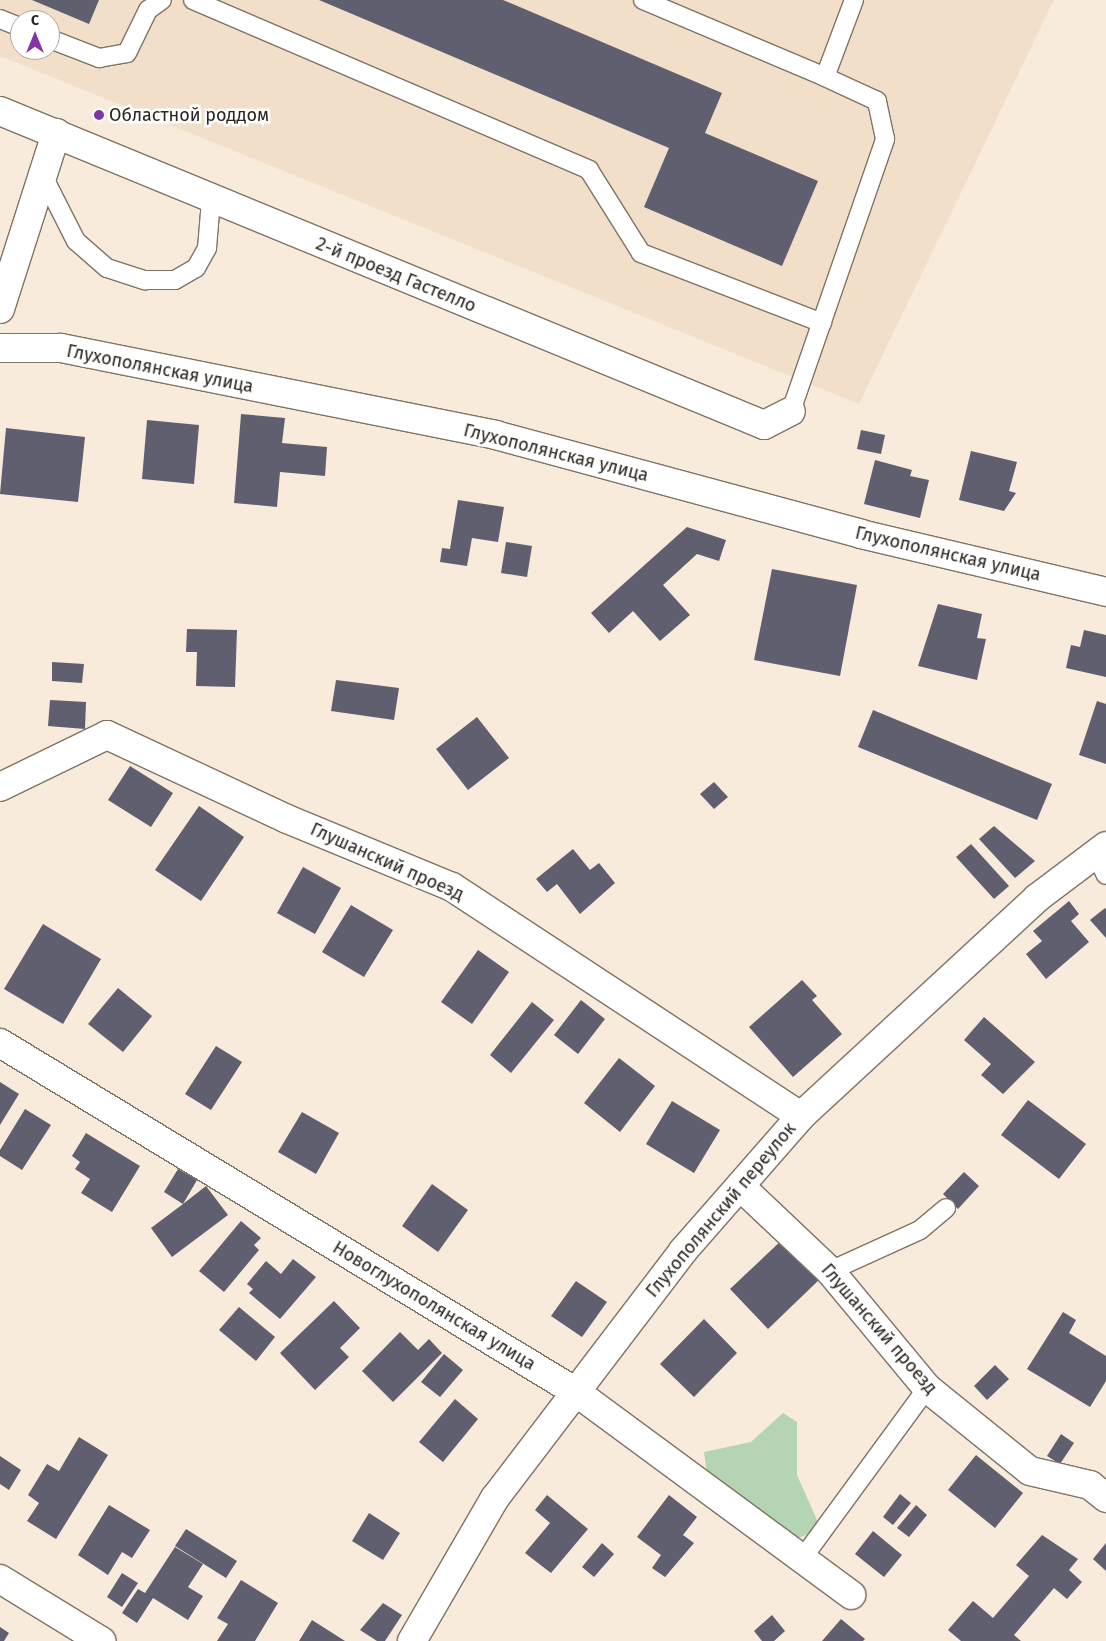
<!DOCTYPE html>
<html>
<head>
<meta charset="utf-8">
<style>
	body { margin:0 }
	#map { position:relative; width:1106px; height:1641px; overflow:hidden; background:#f9ebdb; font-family:"Fira Sans",sans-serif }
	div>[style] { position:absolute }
	.built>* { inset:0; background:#f2dfc9 }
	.green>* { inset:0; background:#b4d4b3 }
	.building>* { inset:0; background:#605f70 }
	.roads { filter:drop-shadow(1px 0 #7f7364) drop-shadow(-1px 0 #7f7364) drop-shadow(0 1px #7f7364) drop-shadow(0 -1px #7f7364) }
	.service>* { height:18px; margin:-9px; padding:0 9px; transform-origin:9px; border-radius:9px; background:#fff }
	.minor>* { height:28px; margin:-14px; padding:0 14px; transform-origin:14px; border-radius:14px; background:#fff }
	.tertiary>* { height:28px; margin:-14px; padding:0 14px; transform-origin:14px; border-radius:14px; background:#fff }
	.dots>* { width:14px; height:14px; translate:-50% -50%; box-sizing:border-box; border:2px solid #fff; border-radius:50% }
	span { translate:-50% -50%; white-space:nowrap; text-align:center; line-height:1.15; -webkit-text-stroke:5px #fff; paint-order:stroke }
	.poi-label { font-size:18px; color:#2b251f }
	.left { translate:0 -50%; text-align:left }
	.street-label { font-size:18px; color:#2b251f }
	.north { position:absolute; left:10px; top:10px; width:50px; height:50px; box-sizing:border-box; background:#fff; border:1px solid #aaa8a5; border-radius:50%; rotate:0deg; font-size:14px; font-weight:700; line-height:20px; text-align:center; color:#2b251f }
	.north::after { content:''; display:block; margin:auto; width:18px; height:22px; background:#8434a4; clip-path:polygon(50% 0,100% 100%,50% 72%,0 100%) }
</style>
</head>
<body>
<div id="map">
	<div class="built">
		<div style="clip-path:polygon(evenodd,0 0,1054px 0,859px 404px,0 56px,0 0,20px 20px,50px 20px,50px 50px,20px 50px,20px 20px)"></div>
	</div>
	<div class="green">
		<div style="clip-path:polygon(783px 1413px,797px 1422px,797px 1475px,821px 1529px,791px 1541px,708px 1480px,704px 1452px,751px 1442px)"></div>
	</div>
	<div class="building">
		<div style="clip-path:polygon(32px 0,99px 0,89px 24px)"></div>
		<div style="clip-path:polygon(319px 0,503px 0,722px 93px,705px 133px,818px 181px,782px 266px,644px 207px,669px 148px)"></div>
		<div style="clip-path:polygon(241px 414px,285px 418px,282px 443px,327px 447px,325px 476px,280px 472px,277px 507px,234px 503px)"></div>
		<div style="clip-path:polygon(147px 420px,199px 425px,194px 484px,142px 479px)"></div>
		<div style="clip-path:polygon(6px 428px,85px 437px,78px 502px,0 494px)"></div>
		<div style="clip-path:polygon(861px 430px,885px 435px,881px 454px,857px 449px)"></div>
		<div style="clip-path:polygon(971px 451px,1017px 462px,1009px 491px,1016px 493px,1004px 511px,959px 500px)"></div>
		<div style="clip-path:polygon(875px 460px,912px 470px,910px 476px,929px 480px,920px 518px,864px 504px)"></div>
		<div style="clip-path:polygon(458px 500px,504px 507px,498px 542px,472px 538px,467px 566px,440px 562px,442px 548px,450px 549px)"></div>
		<div style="clip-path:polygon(687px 527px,726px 540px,719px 561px,697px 554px,663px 585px,690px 615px,660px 641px,633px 611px,609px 633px,591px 613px)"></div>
		<div style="clip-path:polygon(506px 542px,532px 546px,527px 577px,501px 573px)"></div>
		<div style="clip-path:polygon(772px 569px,857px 585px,840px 676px,754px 660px)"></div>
		<div style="clip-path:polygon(938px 604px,982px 614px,977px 638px,986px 639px,977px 680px,918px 666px)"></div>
		<div style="clip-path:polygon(187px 629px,237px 630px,235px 687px,196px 686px,197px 652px,186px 652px)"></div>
		<div style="clip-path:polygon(1084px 630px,1106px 635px,1106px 677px,1066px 668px,1071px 645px,1080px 647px)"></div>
		<div style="clip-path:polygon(52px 662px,84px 664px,82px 683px,52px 681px)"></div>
		<div style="clip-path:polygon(336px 680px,399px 688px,394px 720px,331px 711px)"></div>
		<div style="clip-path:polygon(50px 700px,86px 702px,85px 729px,48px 726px)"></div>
		<div style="clip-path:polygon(1097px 701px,1106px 704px,1106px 764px,1079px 755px)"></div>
		<div style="clip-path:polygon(873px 710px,1052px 784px,1037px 820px,858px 747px)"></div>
		<div style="clip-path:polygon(477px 717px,509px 758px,468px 790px,436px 749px)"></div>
		<div style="clip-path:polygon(130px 766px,173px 793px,151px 827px,108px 800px)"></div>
		<div style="clip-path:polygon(714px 782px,728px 797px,714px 809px,700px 794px)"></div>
		<div style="clip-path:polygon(199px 806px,244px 837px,201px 901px,155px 870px)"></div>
		<div style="clip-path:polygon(994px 826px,1035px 861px,1015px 878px,979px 839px)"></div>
		<div style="clip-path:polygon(971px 844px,1009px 886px,994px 899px,956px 857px)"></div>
		<div style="clip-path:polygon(573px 849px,590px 870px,599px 863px,615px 883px,580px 914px,557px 884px,547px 892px,536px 879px)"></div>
		<div style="clip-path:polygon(303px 867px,341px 888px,315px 934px,277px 913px)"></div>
		<div style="clip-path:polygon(1069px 901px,1079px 914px,1071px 921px,1089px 942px,1046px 979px,1026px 954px,1042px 941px,1033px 931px)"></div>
		<div style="clip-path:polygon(351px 905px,393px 930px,364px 977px,322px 952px)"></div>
		<div style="clip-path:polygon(1105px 908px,1106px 909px,1106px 938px,1090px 920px)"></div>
		<div style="clip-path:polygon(43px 924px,101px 959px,63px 1024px,4px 989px)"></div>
		<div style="clip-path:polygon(478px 950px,509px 972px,472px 1024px,441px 1002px)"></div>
		<div style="clip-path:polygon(802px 980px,817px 996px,812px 1000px,842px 1034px,793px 1077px,749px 1027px)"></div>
		<div style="clip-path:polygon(118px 988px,152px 1016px,123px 1052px,88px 1024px)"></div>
		<div style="clip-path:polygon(581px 1000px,605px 1019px,578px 1054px,554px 1035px)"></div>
		<div style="clip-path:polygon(532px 1002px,554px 1020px,511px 1073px,490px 1055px)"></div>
		<div style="clip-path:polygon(984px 1017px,1035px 1062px,1003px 1094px,981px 1075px,991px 1064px,964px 1040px)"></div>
		<div style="clip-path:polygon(216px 1046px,242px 1062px,211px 1110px,185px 1094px)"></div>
		<div style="clip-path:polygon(619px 1058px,655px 1086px,620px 1132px,584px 1103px)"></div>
		<div style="clip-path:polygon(0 1082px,19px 1094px,0 1125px)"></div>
		<div style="clip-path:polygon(1028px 1100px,1086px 1144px,1059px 1179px,1001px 1135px)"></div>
		<div style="clip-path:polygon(672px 1101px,720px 1130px,694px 1173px,646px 1144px)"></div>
		<div style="clip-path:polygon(25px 1109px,51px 1125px,22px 1170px,0 1156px,0 1150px)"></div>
		<div style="clip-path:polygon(302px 1112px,339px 1133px,316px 1174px,278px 1152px)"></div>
		<div style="clip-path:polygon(86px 1133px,140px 1166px,112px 1212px,81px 1193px,90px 1179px,75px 1169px,80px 1162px,72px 1156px)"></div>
		<div style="clip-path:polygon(178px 1169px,197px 1180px,183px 1204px,206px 1186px,228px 1215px,172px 1257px,151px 1228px,183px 1204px,164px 1192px)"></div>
		<div style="clip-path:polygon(964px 1172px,979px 1186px,958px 1209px,943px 1194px)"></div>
		<div style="clip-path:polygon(432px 1184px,468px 1210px,438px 1252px,402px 1226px)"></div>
		<div style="clip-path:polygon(241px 1221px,261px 1238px,254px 1245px,259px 1250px,224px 1292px,199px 1271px)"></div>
		<div style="clip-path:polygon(783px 1239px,821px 1278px,768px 1329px,730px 1289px)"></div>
		<div style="clip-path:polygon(293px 1259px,316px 1277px,280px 1319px,249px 1293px,253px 1289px,247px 1284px,266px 1261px,281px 1274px)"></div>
		<div style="clip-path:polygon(576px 1281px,607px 1302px,582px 1337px,551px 1316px)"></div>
		<div style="clip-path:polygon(334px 1301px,360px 1328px,340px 1348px,349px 1357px,315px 1390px,280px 1353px)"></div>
		<div style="clip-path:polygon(239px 1307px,275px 1337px,256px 1361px,219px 1330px)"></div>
		<div style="clip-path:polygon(1063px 1312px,1076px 1320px,1069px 1333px,1106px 1356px,1106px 1381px,1090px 1407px,1027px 1369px)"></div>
		<div style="clip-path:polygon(704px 1319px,737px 1353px,694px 1397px,660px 1364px)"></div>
		<div style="clip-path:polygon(400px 1332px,418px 1350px,429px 1339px,442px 1353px,393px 1402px,362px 1371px)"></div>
		<div style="clip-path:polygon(444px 1354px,463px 1370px,440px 1397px,421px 1382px)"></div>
		<div style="clip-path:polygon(995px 1365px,1009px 1379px,987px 1400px,974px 1386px)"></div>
		<div style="clip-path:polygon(455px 1399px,478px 1419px,443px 1462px,419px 1442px)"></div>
		<div style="clip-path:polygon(1061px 1434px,1074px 1443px,1060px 1464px,1047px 1456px)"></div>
		<div style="clip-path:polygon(79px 1437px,108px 1455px,56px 1539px,27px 1521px,39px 1503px,28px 1495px,47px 1464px,59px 1471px)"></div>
		<div style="clip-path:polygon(976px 1455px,1023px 1493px,995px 1528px,948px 1490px)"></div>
		<div style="clip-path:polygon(0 1456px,21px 1470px,9px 1490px,0 1484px)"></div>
		<div style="clip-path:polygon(900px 1494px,911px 1503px,893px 1525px,883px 1517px)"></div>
		<div style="clip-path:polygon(547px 1495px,588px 1529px,551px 1573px,525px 1553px,550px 1523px,535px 1510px)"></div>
		<div style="clip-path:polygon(669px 1495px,697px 1517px,683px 1535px,694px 1543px,665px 1577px,652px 1568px,661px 1555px,637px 1537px)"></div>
		<div style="clip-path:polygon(109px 1505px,150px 1530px,132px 1558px,122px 1552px,108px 1575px,78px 1555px)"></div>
		<div style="clip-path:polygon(916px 1505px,927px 1515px,909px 1537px,897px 1528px)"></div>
		<div style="clip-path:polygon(369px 1513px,400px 1533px,383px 1560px,352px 1541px)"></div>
		<div style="clip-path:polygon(186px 1529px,237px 1561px,226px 1578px,175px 1546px)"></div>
		<div style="clip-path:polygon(873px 1531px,902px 1555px,884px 1577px,855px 1554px)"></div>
		<div style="clip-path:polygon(1042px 1535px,1078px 1559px,1069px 1570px,1082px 1582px,1067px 1599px,1054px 1588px,1014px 1635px,1021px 1641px,961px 1641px,948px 1630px,973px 1601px,993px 1618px,1029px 1576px,1016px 1565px)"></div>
		<div style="clip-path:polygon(602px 1543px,614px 1554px,594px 1577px,582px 1567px)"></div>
		<div style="clip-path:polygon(1106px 1543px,1106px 1571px,1093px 1559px)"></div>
		<div style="clip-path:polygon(175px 1547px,203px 1564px,188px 1587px,203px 1596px,188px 1620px,153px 1598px,137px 1623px,122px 1613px,138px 1589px,145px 1593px)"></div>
		<div style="clip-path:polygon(122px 1573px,138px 1583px,122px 1607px,107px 1597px)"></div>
		<div style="clip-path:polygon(241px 1580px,278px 1603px,255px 1641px,217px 1641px,228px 1624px,217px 1618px)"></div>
		<div style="clip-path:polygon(383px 1603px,402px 1615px,385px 1641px,377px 1641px,360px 1630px)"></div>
		<div style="clip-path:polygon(772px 1615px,785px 1631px,774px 1641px,762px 1641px,754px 1631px)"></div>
		<div style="clip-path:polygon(841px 1619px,865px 1639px,863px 1641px,822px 1641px)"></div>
		<div style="clip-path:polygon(312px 1620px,345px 1641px,299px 1641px)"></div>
		<div style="clip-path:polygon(0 1627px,9px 1633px,4px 1641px,0 1641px)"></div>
	</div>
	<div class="roads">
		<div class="service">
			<div style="left:193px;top:0;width:431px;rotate:23.2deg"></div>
			<div style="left:589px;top:170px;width:98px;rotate:57.9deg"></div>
			<div style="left:641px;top:253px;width:194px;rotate:21.1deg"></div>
			<div style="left:643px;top:0;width:198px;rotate:22.9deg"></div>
			<div style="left:0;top:19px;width:22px;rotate:22deg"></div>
			<div style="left:50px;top:39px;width:53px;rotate:21.2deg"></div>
			<div style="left:99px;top:58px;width:28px;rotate:-10deg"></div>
			<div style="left:127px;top:53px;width:48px;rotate:-64deg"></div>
			<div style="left:148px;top:10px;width:17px;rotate:-36deg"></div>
			<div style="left:43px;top:176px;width:73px;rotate:63.1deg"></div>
			<div style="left:76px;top:241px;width:41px;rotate:41.1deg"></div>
			<div style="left:107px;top:268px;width:40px;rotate:18deg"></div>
			<div style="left:145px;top:280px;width:30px"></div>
			<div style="left:175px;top:280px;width:24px;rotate:-30deg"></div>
			<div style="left:196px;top:268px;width:23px;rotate:-61deg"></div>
			<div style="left:207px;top:248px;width:48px;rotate:-85.2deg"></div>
			<div style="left:791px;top:411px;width:288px;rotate:-70.9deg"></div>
			<div style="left:885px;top:139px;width:39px;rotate:-102deg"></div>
			<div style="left:877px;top:101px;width:57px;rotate:-155.2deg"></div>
			<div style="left:825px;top:77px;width:82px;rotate:-69.4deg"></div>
			<div style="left:1096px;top:854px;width:23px;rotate:65deg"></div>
			<div style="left:830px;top:1271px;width:99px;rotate:-24.5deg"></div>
			<div style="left:920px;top:1230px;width:34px;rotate:-40deg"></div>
			<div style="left:802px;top:1559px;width:212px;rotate:-53.8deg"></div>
		</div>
		<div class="minor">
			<div style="left:0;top:309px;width:185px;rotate:-72.3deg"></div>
			<div style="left:0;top:348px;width:61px"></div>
			<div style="left:61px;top:348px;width:443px;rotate:11.3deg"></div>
			<div style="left:495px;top:435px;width:379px;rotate:15.1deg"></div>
			<div style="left:861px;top:534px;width:252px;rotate:13.3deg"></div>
			<div style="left:0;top:787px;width:119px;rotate:-25.9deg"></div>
			<div style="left:107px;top:735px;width:199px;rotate:25deg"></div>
			<div style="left:287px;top:819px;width:178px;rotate:22.4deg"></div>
			<div style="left:452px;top:887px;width:417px;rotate:33.3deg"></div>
			<div style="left:0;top:1043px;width:673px;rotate:31.21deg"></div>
			<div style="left:576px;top:1392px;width:342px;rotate:36.4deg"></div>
			<div style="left:740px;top:1186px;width:124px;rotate:43.4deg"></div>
			<div style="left:830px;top:1271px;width:152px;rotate:50.3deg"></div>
			<div style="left:927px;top:1388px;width:132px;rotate:38.9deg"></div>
			<div style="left:1030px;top:1471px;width:62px;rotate:13.1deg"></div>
			<div style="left:1090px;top:1485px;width:21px;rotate:39deg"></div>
			<div style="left:0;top:1579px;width:119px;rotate:31.5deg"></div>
			<div style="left:412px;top:1641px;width:165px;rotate:-59.9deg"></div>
			<div style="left:495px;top:1498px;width:310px;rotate:-52.7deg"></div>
			<div style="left:683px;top:1251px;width:179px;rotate:-48.8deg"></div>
			<div style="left:801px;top:1116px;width:321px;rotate:-42.7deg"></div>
			<div style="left:1037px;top:898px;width:86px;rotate:-37deg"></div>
		</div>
		<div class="tertiary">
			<div style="left:0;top:111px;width:826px;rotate:22.34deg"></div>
			<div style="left:764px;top:425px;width:30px;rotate:-27deg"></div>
		</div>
	</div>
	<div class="dots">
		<div style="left:99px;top:115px;background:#8434a4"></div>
	</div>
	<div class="poi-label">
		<span class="left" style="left:109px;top:115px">Областной роддом</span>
	</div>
	<div class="street-label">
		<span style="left:396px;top:275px;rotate:22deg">2-й проезд Гастелло</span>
		<span style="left:160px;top:369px;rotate:11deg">Глухополянская улица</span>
		<span style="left:556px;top:453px;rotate:14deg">Глухополянская улица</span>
		<span style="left:948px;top:554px;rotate:13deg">Глухополянская улица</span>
		<span style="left:387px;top:862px;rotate:24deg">Глушанский проезд</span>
		<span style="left:721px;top:1210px;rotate:-50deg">Глухополянский переулок</span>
		<span style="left:434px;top:1306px;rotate:31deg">Новоглухополянская улица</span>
		<span style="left:879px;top:1329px;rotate:49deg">Глушанский проезд</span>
	</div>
	<div class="north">С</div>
</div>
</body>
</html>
